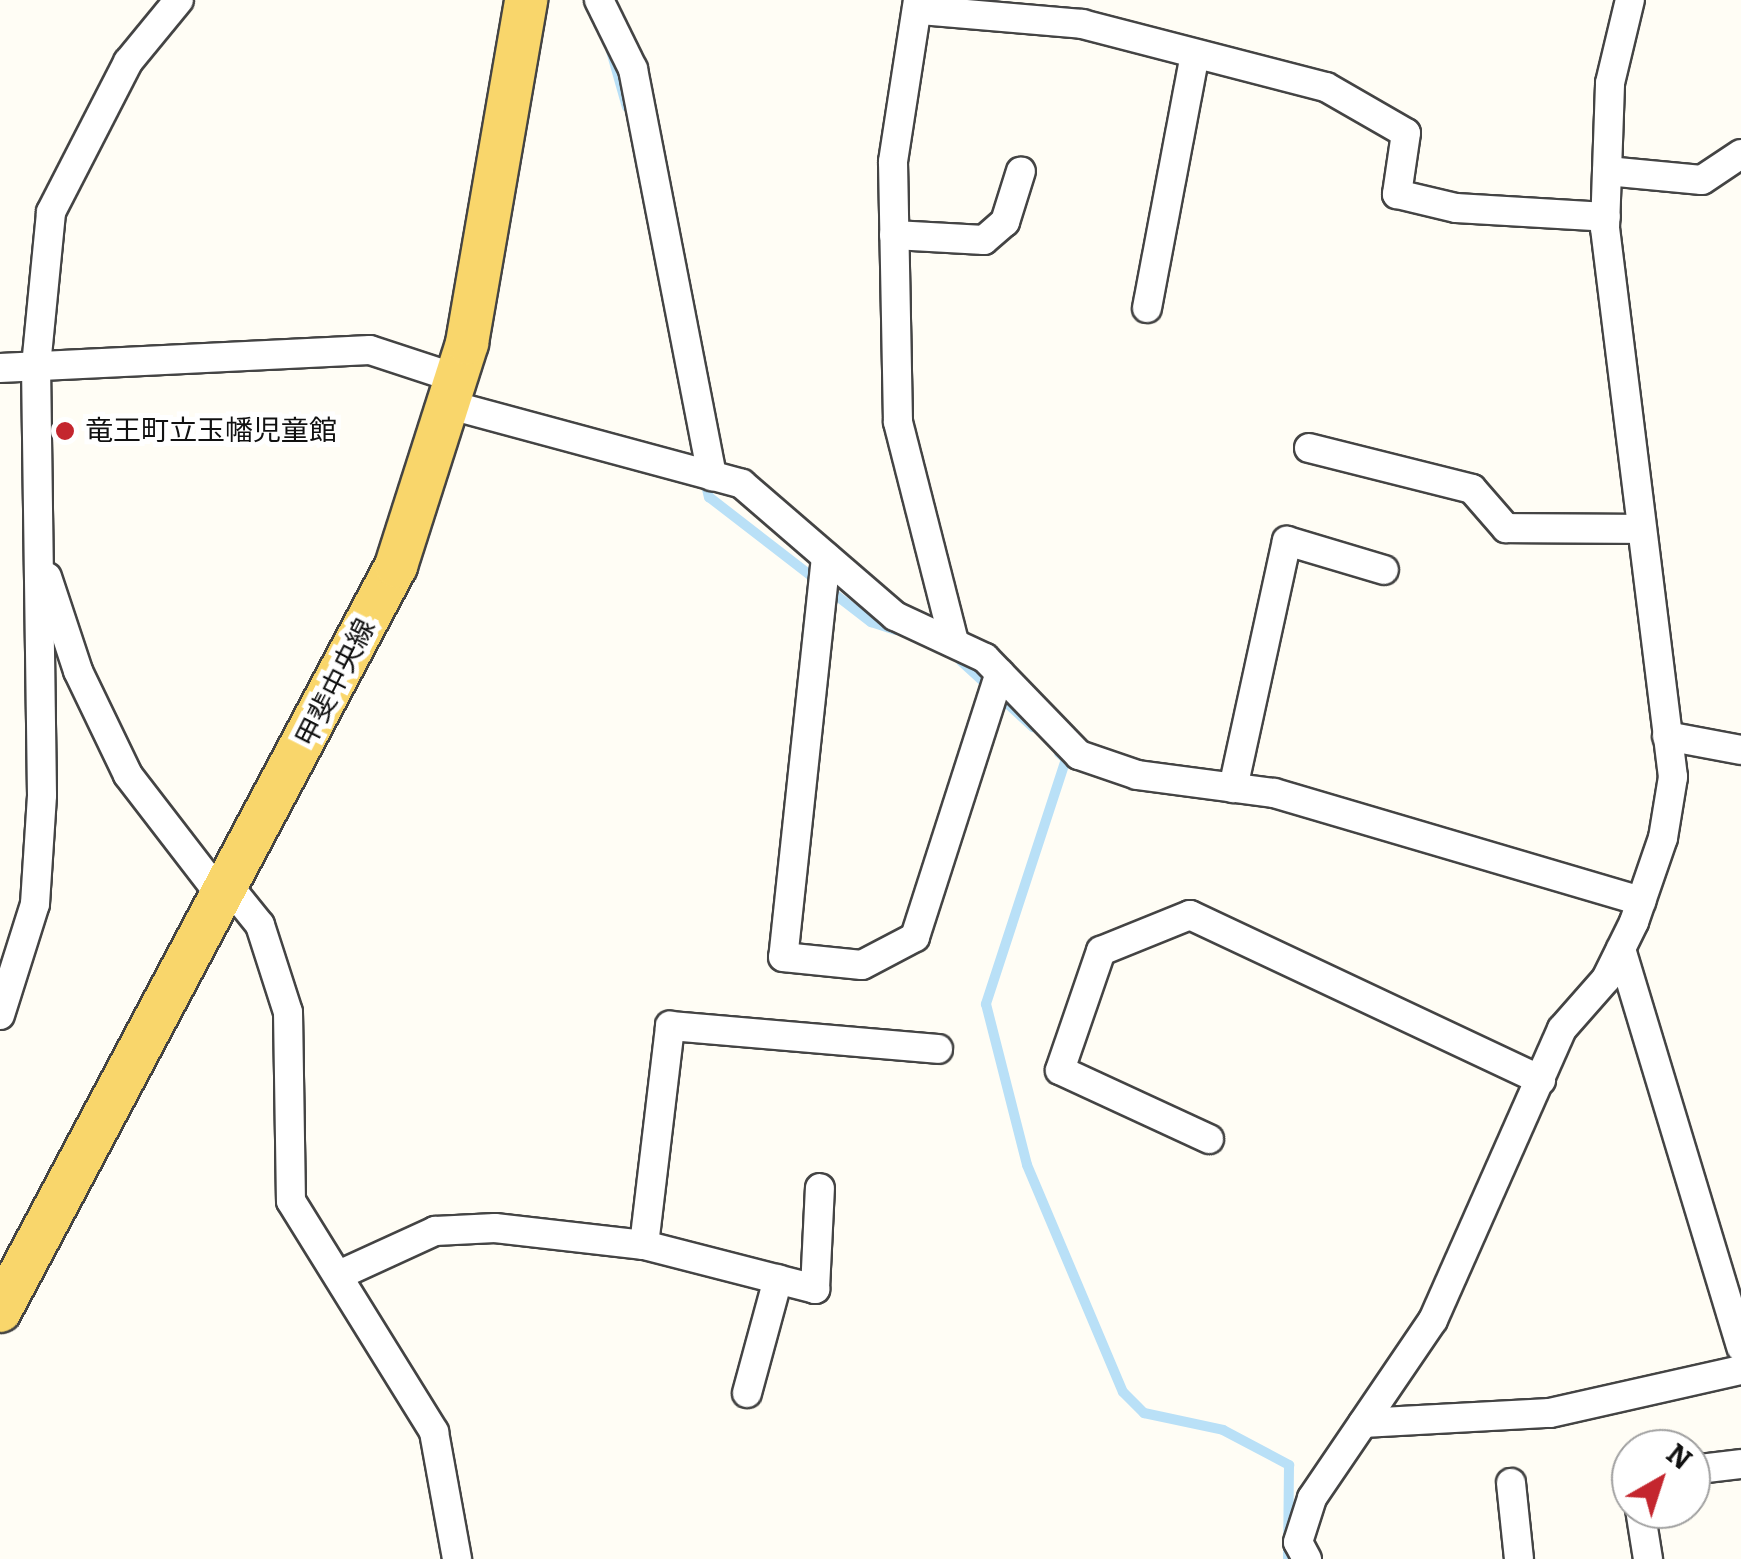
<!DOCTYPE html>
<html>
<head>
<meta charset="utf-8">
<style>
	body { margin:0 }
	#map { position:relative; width:1741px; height:1559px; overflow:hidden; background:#fffdf5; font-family:Bitter,"Noto Sans JP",serif }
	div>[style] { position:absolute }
	.stream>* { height:10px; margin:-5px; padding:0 5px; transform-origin:5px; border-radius:5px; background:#b9e0f7 }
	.roads { filter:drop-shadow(2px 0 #444) drop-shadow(-2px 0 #444) drop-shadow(0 2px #444) drop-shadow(0 -2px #444) }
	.street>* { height:28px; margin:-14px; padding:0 14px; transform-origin:14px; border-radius:14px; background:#fff }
	.primary>* { height:42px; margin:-21px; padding:0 21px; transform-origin:21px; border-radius:21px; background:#f9d66b }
	.dots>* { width:28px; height:28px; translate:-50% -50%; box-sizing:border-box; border:5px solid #fff; border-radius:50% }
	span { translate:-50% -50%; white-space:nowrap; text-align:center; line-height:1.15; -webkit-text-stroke:10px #fff; paint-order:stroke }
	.poi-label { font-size:28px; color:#111 }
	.left { translate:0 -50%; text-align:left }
	.street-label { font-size:28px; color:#111 }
	.north { position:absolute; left:1611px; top:1429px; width:100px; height:100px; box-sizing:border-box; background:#fff; border:2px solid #a0a0a0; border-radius:50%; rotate:39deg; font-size:28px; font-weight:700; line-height:40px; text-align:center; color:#111 }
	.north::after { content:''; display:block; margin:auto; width:35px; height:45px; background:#c4262e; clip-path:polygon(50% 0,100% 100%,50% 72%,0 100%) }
</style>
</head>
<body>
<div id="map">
	<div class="stream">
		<div style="left:611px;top:51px;width:58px;rotate:74.1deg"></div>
		<div style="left:704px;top:476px;width:22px;rotate:77deg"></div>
		<div style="left:709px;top:497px;width:205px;rotate:37.7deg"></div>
		<div style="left:871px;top:622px;width:26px;rotate:18deg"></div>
		<div style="left:961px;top:661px;width:98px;rotate:42.5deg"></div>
		<div style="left:1059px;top:753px;width:9px;rotate:41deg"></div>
		<div style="left:1066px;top:759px;width:258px;rotate:108.1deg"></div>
		<div style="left:986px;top:1004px;width:166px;rotate:75.7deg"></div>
		<div style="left:1027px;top:1165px;width:246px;rotate:67.1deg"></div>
		<div style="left:1123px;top:1392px;width:30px;rotate:45deg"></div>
		<div style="left:1144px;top:1413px;width:81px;rotate:12.1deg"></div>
		<div style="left:1223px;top:1430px;width:75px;rotate:27.9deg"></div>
		<div style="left:1289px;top:1465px;width:94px;rotate:90.6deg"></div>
	</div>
	<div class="roads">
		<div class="street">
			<div style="left:599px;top:0;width:77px;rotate:63.8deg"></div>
			<div style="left:633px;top:69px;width:415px;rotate:79deg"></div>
			<div style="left:918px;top:0;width:164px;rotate:98.8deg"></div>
			<div style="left:893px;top:162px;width:260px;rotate:88.9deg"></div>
			<div style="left:898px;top:422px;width:222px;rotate:75.7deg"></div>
			<div style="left:920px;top:10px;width:163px;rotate:4.9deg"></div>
			<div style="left:1082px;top:24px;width:252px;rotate:14.5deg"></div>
			<div style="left:1326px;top:87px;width:92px;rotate:29.9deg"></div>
			<div style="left:1406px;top:133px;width:62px;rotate:98.4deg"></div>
			<div style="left:1397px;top:194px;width:61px;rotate:13.3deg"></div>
			<div style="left:1456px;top:208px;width:150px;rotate:3.4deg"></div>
			<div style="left:1607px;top:171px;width:95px;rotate:5.4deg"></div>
			<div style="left:1702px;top:180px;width:47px;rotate:-33.7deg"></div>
			<div style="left:894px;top:235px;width:90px;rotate:3.2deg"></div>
			<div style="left:984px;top:240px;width:28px;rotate:-41deg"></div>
			<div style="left:1005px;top:222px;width:53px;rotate:-72.6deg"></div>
			<div style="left:1147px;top:308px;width:258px;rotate:-79.3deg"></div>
			<div style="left:0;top:368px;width:370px;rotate:-2.8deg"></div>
			<div style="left:370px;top:350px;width:93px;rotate:18.2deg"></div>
			<div style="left:450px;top:405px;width:302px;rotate:15.1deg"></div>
			<div style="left:742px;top:484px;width:202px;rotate:40.8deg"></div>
			<div style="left:895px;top:616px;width:99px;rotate:25deg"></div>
			<div style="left:985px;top:658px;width:135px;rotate:45.9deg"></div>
			<div style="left:1079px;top:755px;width:61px;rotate:19deg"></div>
			<div style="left:1137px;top:775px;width:138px;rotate:7.5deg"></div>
			<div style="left:1274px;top:793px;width:383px;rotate:16.4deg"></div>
			<div style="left:1309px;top:448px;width:168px;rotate:14.1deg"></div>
			<div style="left:1472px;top:489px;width:52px;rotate:48.9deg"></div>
			<div style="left:1506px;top:528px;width:133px;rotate:0.4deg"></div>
			<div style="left:826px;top:557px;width:402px;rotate:96.1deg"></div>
			<div style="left:783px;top:957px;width:79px;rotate:5.8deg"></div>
			<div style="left:862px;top:965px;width:60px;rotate:-27.8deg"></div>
			<div style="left:915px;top:937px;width:277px;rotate:-72.2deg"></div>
			<div style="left:47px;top:577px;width:99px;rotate:71.7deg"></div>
			<div style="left:78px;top:671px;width:115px;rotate:64.3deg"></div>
			<div style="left:128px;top:775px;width:159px;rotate:52.4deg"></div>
			<div style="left:1667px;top:736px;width:75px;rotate:10.7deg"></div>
			<div style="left:1233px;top:788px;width:253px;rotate:-77.7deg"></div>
			<div style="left:1287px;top:541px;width:101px;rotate:16.6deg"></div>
			<div style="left:231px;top:889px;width:46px;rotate:51.1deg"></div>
			<div style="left:260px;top:925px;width:91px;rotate:72.2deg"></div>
			<div style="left:288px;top:1012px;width:189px;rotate:89.1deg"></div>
			<div style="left:291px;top:1201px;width:272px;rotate:58.2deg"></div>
			<div style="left:434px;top:1432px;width:129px;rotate:79.7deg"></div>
			<div style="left:1621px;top:949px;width:416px;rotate:73.2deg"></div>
			<div style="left:0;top:1015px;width:116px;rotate:-72.5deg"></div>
			<div style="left:35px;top:904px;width:109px;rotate:-86.3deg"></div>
			<div style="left:42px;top:795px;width:429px;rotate:-90.8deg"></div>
			<div style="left:36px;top:366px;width:155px;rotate:-84.4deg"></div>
			<div style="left:51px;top:212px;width:169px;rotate:-62.8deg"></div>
			<div style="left:128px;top:62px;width:80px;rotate:-50.6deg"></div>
			<div style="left:1209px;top:1139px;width:164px;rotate:-155.2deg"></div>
			<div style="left:1060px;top:1070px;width:126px;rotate:-71deg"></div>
			<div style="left:1101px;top:951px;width:96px;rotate:-22deg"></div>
			<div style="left:1190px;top:915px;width:388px;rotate:25.2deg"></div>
			<div style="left:644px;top:1245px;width:221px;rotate:-83.2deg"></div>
			<div style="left:670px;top:1026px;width:269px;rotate:4.9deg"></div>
			<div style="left:339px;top:1275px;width:106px;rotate:-24.6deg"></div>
			<div style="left:435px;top:1231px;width:60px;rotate:-2.9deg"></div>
			<div style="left:495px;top:1228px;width:150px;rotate:6.5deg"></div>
			<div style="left:644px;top:1245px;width:177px;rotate:14.4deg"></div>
			<div style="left:815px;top:1289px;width:101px;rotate:-87.2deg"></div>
			<div style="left:747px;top:1393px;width:118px;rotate:-74.8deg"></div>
			<div style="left:1363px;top:1423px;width:187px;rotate:-3.1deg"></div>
			<div style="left:1550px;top:1413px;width:196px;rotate:-12.7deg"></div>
			<div style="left:1691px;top:1470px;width:50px;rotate:-6.8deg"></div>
			<div style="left:1511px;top:1483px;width:76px;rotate:84deg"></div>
			<div style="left:1640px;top:1509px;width:51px;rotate:80.9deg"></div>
			<div style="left:1307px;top:1559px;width:19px;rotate:-118deg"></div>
			<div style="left:1298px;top:1542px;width:46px;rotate:-72.3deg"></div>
			<div style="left:1312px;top:1498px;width:215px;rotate:-55.8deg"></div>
			<div style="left:1433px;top:1320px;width:318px;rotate:-66.1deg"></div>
			<div style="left:1562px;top:1029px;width:67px;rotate:-48.7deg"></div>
			<div style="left:1606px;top:979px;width:64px;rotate:-63.8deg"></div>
			<div style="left:1634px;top:922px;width:89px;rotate:-71deg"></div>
			<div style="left:1663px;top:838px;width:62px;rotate:-80.7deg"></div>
			<div style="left:1673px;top:777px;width:553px;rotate:-97.06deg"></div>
			<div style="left:1605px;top:228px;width:145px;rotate:-88deg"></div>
			<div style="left:1610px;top:83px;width:85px;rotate:-76.5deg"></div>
		</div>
		<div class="primary">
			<div style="left:0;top:1311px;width:844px;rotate:-62.01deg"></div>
			<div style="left:396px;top:566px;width:234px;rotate:-72.3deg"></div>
			<div style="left:467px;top:343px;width:348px;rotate:-80.2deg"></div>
		</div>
	</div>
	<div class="dots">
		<div style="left:65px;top:431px;background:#c4262e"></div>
	</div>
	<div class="poi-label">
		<span class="left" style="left:85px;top:431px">竜王町立玉幡児童館</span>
	</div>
	<div class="street-label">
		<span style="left:336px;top:683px;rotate:-63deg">甲斐中央線</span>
	</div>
	<div class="north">N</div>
</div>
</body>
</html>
